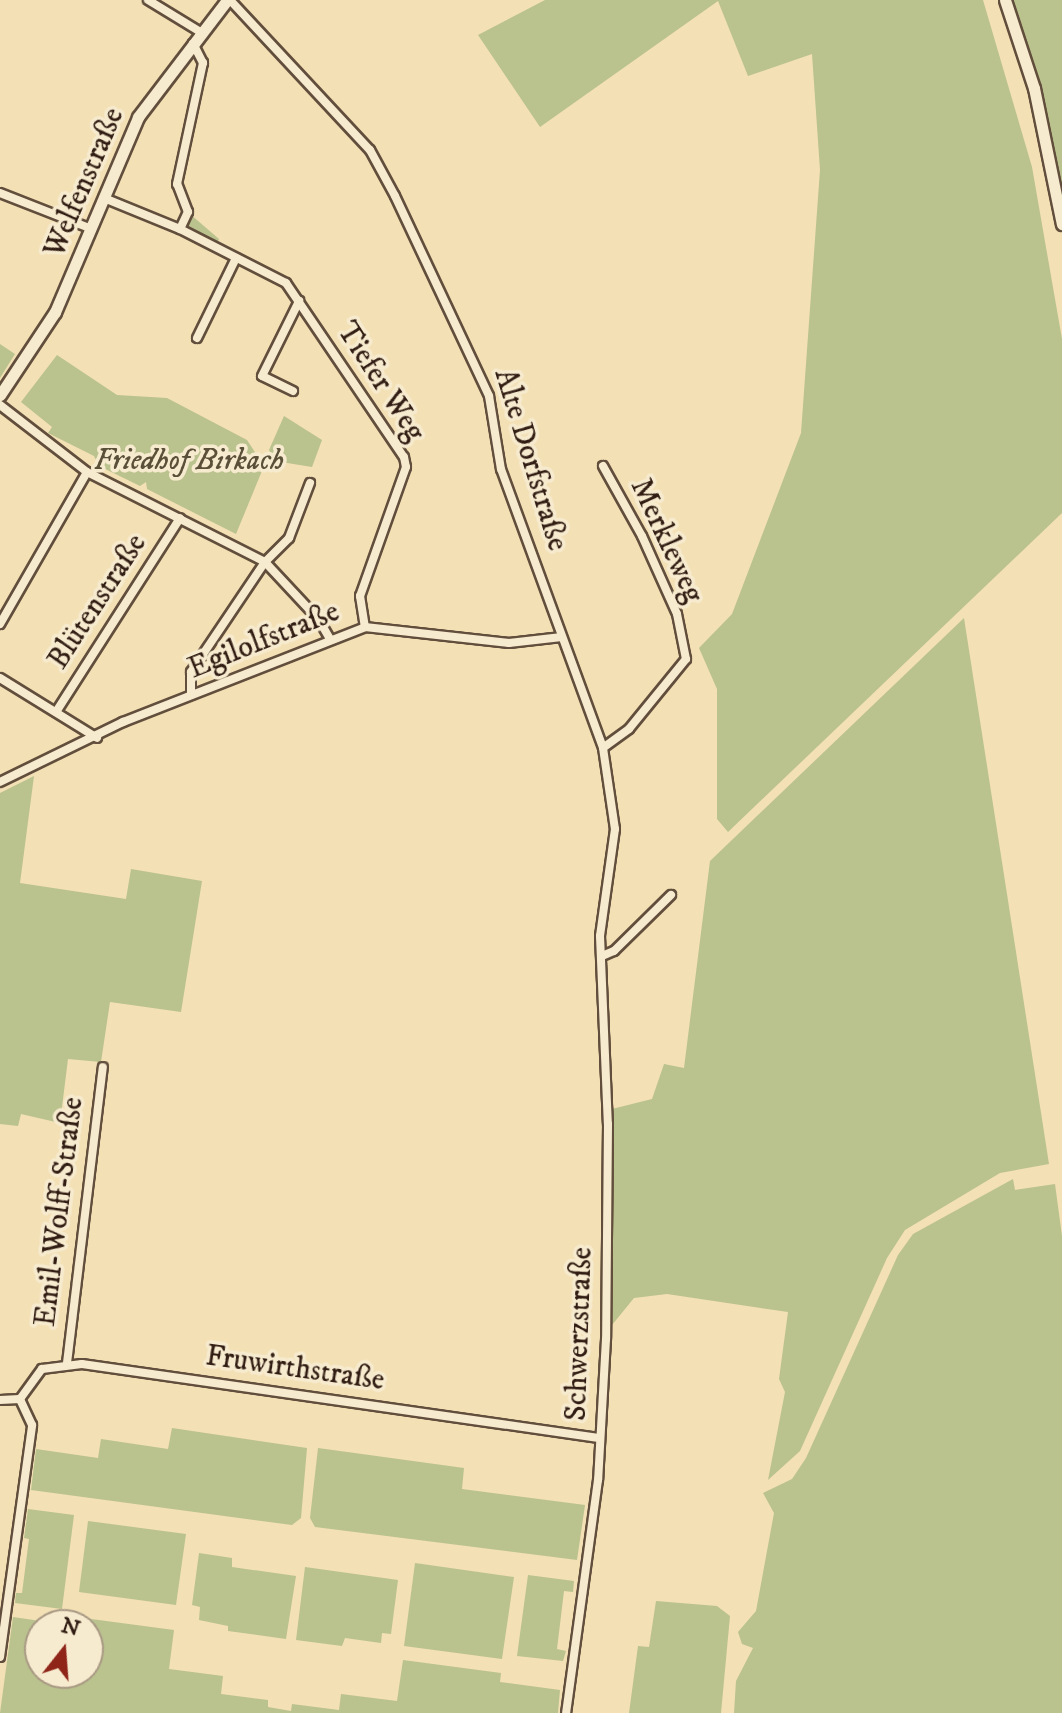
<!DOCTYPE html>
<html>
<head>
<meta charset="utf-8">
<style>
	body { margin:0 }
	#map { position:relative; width:1062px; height:1713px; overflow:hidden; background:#f3e0b5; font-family:"IM FELL DW Pica",serif }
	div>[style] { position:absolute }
	.green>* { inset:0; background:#bac28e }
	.roads { filter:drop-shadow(2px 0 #624e3c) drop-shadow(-2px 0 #624e3c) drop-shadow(0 2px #624e3c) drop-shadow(0 -2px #624e3c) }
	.street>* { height:8px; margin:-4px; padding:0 4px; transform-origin:4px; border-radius:4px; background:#f7ebcf }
	.secondary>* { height:11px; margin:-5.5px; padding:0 5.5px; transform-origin:5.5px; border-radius:5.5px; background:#f7ebcf }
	span { translate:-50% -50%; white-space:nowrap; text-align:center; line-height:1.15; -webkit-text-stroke:7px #f7ebcf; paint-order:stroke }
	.street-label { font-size:30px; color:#311d13 }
	.park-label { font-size:30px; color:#5a4f38; font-style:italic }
	.north { position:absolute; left:24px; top:1609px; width:80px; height:80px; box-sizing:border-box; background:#f7ebcf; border:2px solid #a89984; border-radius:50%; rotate:17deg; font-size:22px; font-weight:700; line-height:32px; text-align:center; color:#311d13 }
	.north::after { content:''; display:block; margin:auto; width:28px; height:36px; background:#8f2418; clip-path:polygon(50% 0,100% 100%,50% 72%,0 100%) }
</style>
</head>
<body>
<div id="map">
	<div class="green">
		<div style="clip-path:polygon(545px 0,983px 0,1032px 167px,1062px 339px,1062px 513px,728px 832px,717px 819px,717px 689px,699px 648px,732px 614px,801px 433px,820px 170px,812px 54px,748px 76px,718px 1px,540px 127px,478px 35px)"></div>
		<div style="clip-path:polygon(1010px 0,1062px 0,1062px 197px,1048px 120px)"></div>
		<div style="clip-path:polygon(190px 214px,219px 239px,217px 244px,184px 227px)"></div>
		<div style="clip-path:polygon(0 344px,15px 354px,0 378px)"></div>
		<div style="clip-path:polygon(57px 355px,117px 395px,167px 398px,247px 440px,264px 466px,236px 534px,147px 489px,146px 482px,140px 486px,99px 466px,94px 456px,48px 433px,52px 427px,21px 402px)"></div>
		<div style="clip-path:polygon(284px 416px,322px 440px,312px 467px,275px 461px,269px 450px)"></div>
		<div style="clip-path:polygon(964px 618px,1049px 1164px,1000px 1173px,905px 1230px,887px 1258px,800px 1451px,768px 1480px,785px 1392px,779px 1379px,788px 1312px,667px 1294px,634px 1298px,612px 1325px,612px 1109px,652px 1099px,664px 1064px,684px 1068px,710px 861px)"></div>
		<div style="clip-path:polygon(34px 776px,20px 883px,126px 899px,131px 869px,202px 881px,181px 1012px,110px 1002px,101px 1062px,68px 1059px,60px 1123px,21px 1114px,18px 1126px,0 1124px,0 793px)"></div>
		<div style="clip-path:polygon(1013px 1179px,1015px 1190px,1055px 1184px,1062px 1236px,1062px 1713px,734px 1713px,736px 1681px,753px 1648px,742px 1644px,738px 1632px,756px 1611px,774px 1513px,763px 1493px,792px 1479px,806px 1458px,898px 1255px,913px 1234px)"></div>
		<div style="clip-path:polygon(172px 1428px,307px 1448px,301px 1518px,292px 1525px,31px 1490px,36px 1449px,98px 1458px,101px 1439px,168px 1449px)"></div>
		<div style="clip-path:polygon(318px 1448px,464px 1468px,462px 1489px,585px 1505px,577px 1560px,315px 1527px,310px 1518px)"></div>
		<div style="clip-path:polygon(28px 1509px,74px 1515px,62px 1609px,15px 1603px,16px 1593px,22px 1593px,29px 1539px,24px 1538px)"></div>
		<div style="clip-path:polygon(88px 1521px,186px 1534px,176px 1605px,79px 1592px)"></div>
		<div style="clip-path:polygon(199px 1553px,232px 1558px,232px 1567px,296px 1576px,286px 1639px,228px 1631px,228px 1626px,199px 1620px,200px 1607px,192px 1605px)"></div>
		<div style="clip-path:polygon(415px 1563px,514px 1577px,502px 1659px,404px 1646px)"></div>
		<div style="clip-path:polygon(305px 1567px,398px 1580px,391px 1634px,382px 1633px,381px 1643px,345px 1638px,342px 1646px,296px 1640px)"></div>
		<div style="clip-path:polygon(528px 1575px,574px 1581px,573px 1592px,564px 1591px,557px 1649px,566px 1651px,563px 1661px,517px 1656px)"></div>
		<div style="clip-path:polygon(656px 1601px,717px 1606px,730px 1616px,721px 1713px,629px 1713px,638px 1646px,649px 1647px)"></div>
		<div style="clip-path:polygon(13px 1617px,68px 1625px,40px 1625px,40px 1673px,88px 1673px,88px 1625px,75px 1625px,76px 1617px,174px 1630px,169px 1669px,223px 1676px,221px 1694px,268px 1700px,268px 1707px,291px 1711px,292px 1704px,339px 1710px,341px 1694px,397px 1701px,403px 1660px,501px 1673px,500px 1682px,560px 1690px,558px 1713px,0 1713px)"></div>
	</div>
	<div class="roads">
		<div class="street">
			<div style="left:148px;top:0;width:63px;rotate:31.4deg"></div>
			<div style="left:230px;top:0;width:205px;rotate:47deg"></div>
			<div style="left:370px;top:150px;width:52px;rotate:61.5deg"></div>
			<div style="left:395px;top:196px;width:221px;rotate:64.8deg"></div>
			<div style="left:489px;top:396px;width:74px;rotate:80.7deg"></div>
			<div style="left:501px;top:469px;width:297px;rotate:69.9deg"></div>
			<div style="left:603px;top:748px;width:82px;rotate:81.6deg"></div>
			<div style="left:615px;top:829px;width:108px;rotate:98deg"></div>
			<div style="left:600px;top:936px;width:188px;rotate:87.6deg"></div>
			<div style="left:608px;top:1124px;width:215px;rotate:90.5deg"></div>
			<div style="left:606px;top:1339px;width:141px;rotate:93.2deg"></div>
			<div style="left:598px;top:1480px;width:235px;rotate:97.8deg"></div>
			<div style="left:0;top:193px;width:99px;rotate:21.4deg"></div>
			<div style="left:104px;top:198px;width:82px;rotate:22.2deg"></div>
			<div style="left:180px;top:229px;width:119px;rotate:27deg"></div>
			<div style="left:286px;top:283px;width:210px;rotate:55.9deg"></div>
			<div style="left:404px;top:457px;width:10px;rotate:79deg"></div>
			<div style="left:406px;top:467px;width:137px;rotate:109.6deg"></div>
			<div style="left:360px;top:596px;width:31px;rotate:81deg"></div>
			<div style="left:180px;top:229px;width:19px;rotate:-65deg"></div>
			<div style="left:188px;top:212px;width:30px;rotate:-111deg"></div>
			<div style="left:177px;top:184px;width:124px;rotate:-77.9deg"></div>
			<div style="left:203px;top:63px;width:22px;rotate:-117deg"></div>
			<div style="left:197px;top:338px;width:89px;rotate:-64deg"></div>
			<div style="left:293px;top:391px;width:34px;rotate:-154deg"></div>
			<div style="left:262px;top:376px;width:84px;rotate:-63.7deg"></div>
			<div style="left:0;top:405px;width:110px;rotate:37.6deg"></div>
			<div style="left:87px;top:472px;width:199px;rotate:26.8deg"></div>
			<div style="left:265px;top:562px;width:79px;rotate:47deg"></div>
			<div style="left:319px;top:620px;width:22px;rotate:60deg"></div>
			<div style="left:603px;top:466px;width:80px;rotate:60.9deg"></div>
			<div style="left:642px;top:536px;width:85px;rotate:65.8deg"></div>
			<div style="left:677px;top:614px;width:46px;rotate:78.7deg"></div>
			<div style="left:686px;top:659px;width:90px;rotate:129.2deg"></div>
			<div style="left:629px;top:729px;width:32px;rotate:144deg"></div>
			<div style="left:0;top:624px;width:175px;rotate:-60.2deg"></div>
			<div style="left:0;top:678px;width:114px;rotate:31.7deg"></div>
			<div style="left:191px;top:695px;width:23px;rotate:-90deg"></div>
			<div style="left:191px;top:672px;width:133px;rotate:-56.1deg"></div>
			<div style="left:265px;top:562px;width:34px;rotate:-45deg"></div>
			<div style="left:289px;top:538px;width:59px;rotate:-69.1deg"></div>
			<div style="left:56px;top:712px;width:230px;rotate:-57.4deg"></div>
			<div style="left:0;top:782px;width:137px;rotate:-26deg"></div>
			<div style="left:123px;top:722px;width:260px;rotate:-21.4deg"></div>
			<div style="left:365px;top:627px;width:145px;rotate:6.3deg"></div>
			<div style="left:509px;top:643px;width:53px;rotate:-6.5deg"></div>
			<div style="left:602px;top:956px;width:13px;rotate:-23deg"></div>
			<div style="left:614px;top:951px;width:80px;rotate:-44.5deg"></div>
			<div style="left:67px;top:1363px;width:298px;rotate:-83.1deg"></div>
			<div style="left:0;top:1400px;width:20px;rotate:-3deg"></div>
			<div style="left:20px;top:1399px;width:37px;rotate:-54deg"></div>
			<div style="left:42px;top:1369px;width:40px;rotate:-7.1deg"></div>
			<div style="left:82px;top:1364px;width:522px;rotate:8.15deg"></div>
			<div style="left:0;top:1657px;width:234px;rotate:-82.1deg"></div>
			<div style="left:32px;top:1425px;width:29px;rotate:-115deg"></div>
		</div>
		<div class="secondary">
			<div style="left:1005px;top:0;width:93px;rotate:71.8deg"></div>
			<div style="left:1034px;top:88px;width:139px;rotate:78.4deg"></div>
			<div style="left:0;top:395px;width:100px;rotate:-56.5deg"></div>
			<div style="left:55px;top:312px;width:212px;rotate:-66.9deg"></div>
			<div style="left:138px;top:117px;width:147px;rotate:-52.7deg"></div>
		</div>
	</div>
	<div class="street-label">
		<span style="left:85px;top:183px;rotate:-67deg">Welfenstraße</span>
		<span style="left:380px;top:382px;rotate:57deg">Tiefer Weg</span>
		<span style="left:530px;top:460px;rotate:73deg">Alte Dorfstraße</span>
		<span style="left:666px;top:541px;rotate:65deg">Merkleweg</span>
		<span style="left:98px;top:602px;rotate:-57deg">Blütenstraße</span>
		<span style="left:264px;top:641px;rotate:-22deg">Egilolfstraße</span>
		<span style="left:60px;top:1212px;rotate:-83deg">Emil-Wolff-Straße</span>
		<span style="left:580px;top:1334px;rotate:-88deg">Schwerzstraße</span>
		<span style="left:295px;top:1369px;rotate:8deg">Fruwirthstraße</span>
	</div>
	<div class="park-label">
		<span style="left:189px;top:461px">Friedhof Birkach</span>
	</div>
	<div class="north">N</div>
</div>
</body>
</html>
